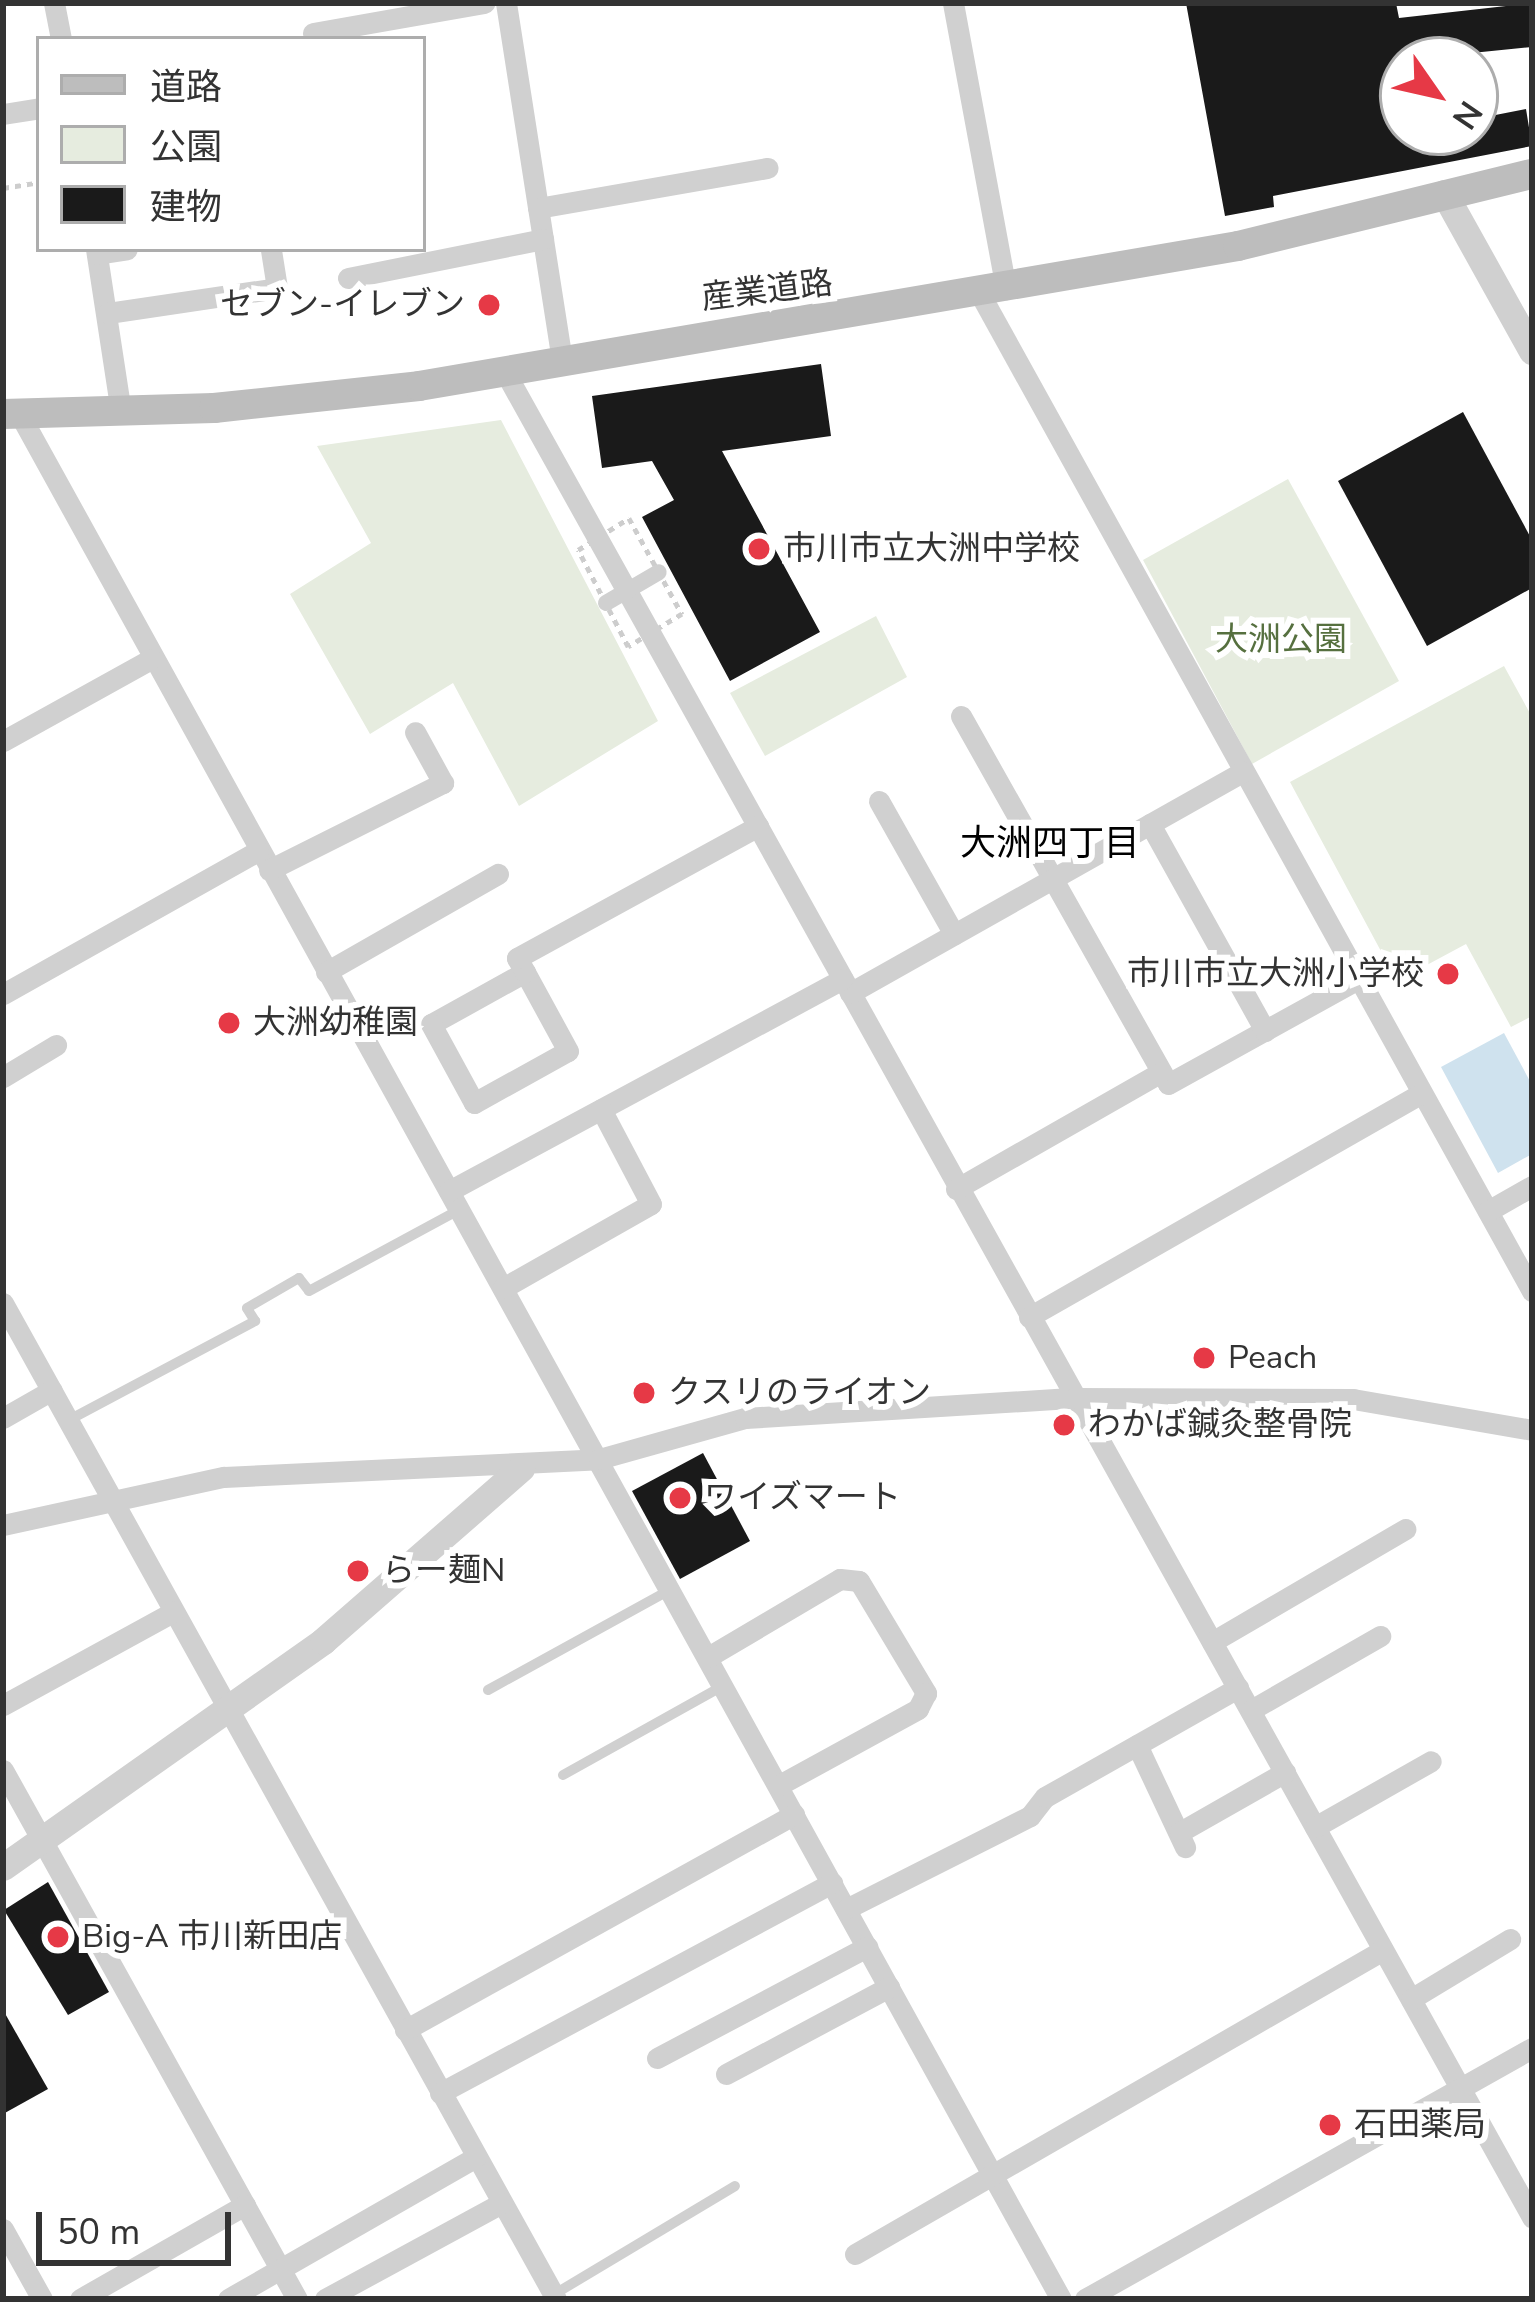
<!DOCTYPE html>
<html>
<head>
<meta charset="utf-8">
<style>
	body { margin:0 }
	#map { position:relative; width:1535px; height:2302px; overflow:hidden; background:#fff; font-family:"Nunito Sans","Noto Sans JP",sans-serif }
	div>[style] { position:absolute }
	.green>* { inset:0; background:#e6ecdf }
	.water>* { inset:0; background:#cfe2ee }
	.building>* { inset:0; background:#1a1a1a }
	.path>* { height:4.5px; margin-top:-2.25px; transform-origin:0; background:repeating-linear-gradient(90deg,#cdcdcd 0 6px,transparent 0 12px) }
	.service>* { height:10px; margin:-5px; padding:0 5px; transform-origin:5px; border-radius:5px; background:#d0d0d0 }
	.minor>* { height:21px; margin:-10.5px; padding:0 10.5px; transform-origin:10.5px; border-radius:10.5px; background:#d0d0d0 }
	.tertiary>* { height:27px; margin:-13.5px; padding:0 13.5px; transform-origin:13.5px; border-radius:13.5px; background:#d0d0d0 }
	.secondary>* { height:30px; margin:-15px; padding:0 15px; transform-origin:15px; border-radius:15px; background:#bdbdbd }
	.pedestrian-bridge>* { height:16px; margin:-8px; padding:0 8px; transform-origin:8px; border-radius:8px; background:#d0d0d0 }
	.dots>* { width:33px; height:33px; translate:-50% -50%; box-sizing:border-box; border:6px solid #fff; border-radius:50% }
	span { translate:-50% -50%; white-space:nowrap; text-align:center; line-height:1.15; -webkit-text-stroke:12px #fff; paint-order:stroke }
	.street-label { font-size:33px; color:#333 }
	.poi-label { font-size:33px; color:#333 }
	.right { translate:-100% -50%; text-align:right }
	.left { translate:0 -50%; text-align:left }
	.park-label { font-size:33px; color:#56703f }
	.neighbourhood-label { font-size:36px; color:#000 }
	.frame { position:absolute; inset:0; border:6px solid #333; pointer-events:none }
	.legend { position:absolute; left:36px; top:36px; width:390px; height:216px; box-sizing:border-box; background:#fff; border:3px solid #adadad; margin:0; padding:15px 21px; list-style:none; font-size:36px; color:#333 }
	.legend li { display:flex; align-items:center; gap:24px; height:60px }
	.legend b { width:60px; border:3px solid #adadad }
	.north { position:absolute; left:1379px; top:36px; width:120px; height:120px; box-sizing:border-box; background:#fff; border:3px solid #adadad; border-radius:50%; rotate:124deg; font-size:33px; font-weight:700; line-height:48px; text-align:center; color:#333 }
	.north::after { content:''; display:block; margin:auto; width:42px; height:54px; background:#e63946; clip-path:polygon(50% 0,100% 100%,50% 72%,0 100%) }
	.scale { position:absolute; left:36px; top:2212px; width:195px; height:54px; box-sizing:border-box; border:6px solid #333; border-top:0; padding-left:15px; font-size:36px; line-height:42px; white-space:nowrap; color:#333; -webkit-text-stroke:9px #fff; paint-order:stroke }
</style>
</head>
<body>
<div id="map">
	<div class="green">
		<div style="clip-path:polygon(501px 420px,658px 721px,519px 806px,453px 683px,370px 734px,290px 594px,371px 543px,317px 446px)"></div>
		<div style="clip-path:polygon(1288px 479px,1399px 681px,1252px 764px,1143px 560px)"></div>
		<div style="clip-path:polygon(876px 616px,907px 677px,765px 756px,730px 693px)"></div>
		<div style="clip-path:polygon(1504px 666px,1532px 717px,1532px 1016px,1511px 1027px,1466px 944px,1397px 981px,1290px 782px)"></div>
	</div>
	<div class="water">
		<div style="clip-path:polygon(1504px 1033px,1532px 1085px,1532px 1154px,1498px 1173px,1441px 1067px)"></div>
	</div>
	<div class="building">
		<div style="clip-path:polygon(1186px 3px,1396px 3px,1399px 18px,1532px 3px,1532px 47px,1403px 60px,1403px 132px,1475px 132px,1475px 119px,1526px 109px,1532px 146px,1273px 196px,1274px 207px,1225px 216px)"></div>
		<div style="clip-path:polygon(821px 364px,831px 436px,722px 451px,820px 632px,730px 681px,642px 517px,674px 500px,652px 461px,602px 468px,592px 396px)"></div>
		<div style="clip-path:polygon(1463px 412px,1532px 540px,1532px 588px,1427px 646px,1338px 481px)"></div>
		<div style="clip-path:polygon(703px 1453px,750px 1541px,680px 1579px,632px 1491px)"></div>
		<div style="clip-path:polygon(48px 1882px,109px 1992px,68px 2015px,4px 1910px)"></div>
		<div style="clip-path:polygon(3px 2010px,48px 2089px,3px 2114px)"></div>
	</div>
	<div class="path">
		<div style="left:3px;top:188px;width:36px;rotate:-9deg"></div>
		<div style="left:629px;top:518px;width:110px;rotate:61.1deg"></div>
		<div style="left:682px;top:614px;width:63px;rotate:148.6deg"></div>
		<div style="left:628px;top:647px;width:109px;rotate:-117.3deg"></div>
		<div style="left:578px;top:550px;width:60px;rotate:-32.1deg"></div>
	</div>
	<div class="service">
		<div style="left:69px;top:1420px;width:211px;rotate:-28deg"></div>
		<div style="left:255px;top:1321px;width:15px;rotate:-122deg"></div>
		<div style="left:247px;top:1308px;width:60px;rotate:-30deg"></div>
		<div style="left:299px;top:1278px;width:16px;rotate:52deg"></div>
		<div style="left:309px;top:1291px;width:170px;rotate:-28.4deg"></div>
		<div style="left:488px;top:1690px;width:205px;rotate:-28.8deg"></div>
		<div style="left:563px;top:1775px;width:181px;rotate:-29.1deg"></div>
		<div style="left:553px;top:2295px;width:212px;rotate:-30.9deg"></div>
	</div>
	<div class="minor">
		<div style="left:54px;top:3px;width:37px;rotate:79deg"></div>
		<div style="left:506px;top:3px;width:361px;rotate:81.1deg"></div>
		<div style="left:953px;top:3px;width:291px;rotate:79.5deg"></div>
		<div style="left:313px;top:33px;width:174px;rotate:-10deg"></div>
		<div style="left:3px;top:114px;width:36px;rotate:-9deg"></div>
		<div style="left:538px;top:208px;width:233px;rotate:-9.9deg"></div>
		<div style="left:96px;top:249px;width:165px;rotate:81.3deg"></div>
		<div style="left:97px;top:254px;width:30px;rotate:-9deg"></div>
		<div style="left:348px;top:278px;width:199px;rotate:-11.3deg"></div>
		<div style="left:980px;top:294px;width:1140px;rotate:61.03deg"></div>
		<div style="left:108px;top:313px;width:171px;rotate:-8.4deg"></div>
		<div style="left:277px;top:288px;width:39px;rotate:-99deg"></div>
		<div style="left:505px;top:372px;width:2112px;rotate:60.9deg"></div>
		<div style="left:20px;top:415px;width:2152px;rotate:61.08deg"></div>
		<div style="left:961px;top:716px;width:422px;rotate:60.6deg"></div>
		<div style="left:1168px;top:1084px;width:217px;rotate:-28.9deg"></div>
		<div style="left:3px;top:741px;width:169px;rotate:-29deg"></div>
		<div style="left:879px;top:801px;width:153px;rotate:60.6deg"></div>
		<div style="left:1150px;top:824px;width:237px;rotate:60.9deg"></div>
		<div style="left:269px;top:870px;width:195px;rotate:-26.6deg"></div>
		<div style="left:443px;top:783px;width:58px;rotate:-118.8deg"></div>
		<div style="left:326px;top:972px;width:198px;rotate:-29.7deg"></div>
		<div style="left:525px;top:972px;width:107px;rotate:151deg"></div>
		<div style="left:431px;top:1024px;width:90px;rotate:61.4deg"></div>
		<div style="left:474px;top:1103px;width:107px;rotate:-29deg"></div>
		<div style="left:568px;top:1051px;width:90px;rotate:-118.6deg"></div>
		<div style="left:525px;top:972px;width:16px;rotate:-120deg"></div>
		<div style="left:517px;top:958px;width:275px;rotate:-28.7deg"></div>
		<div style="left:850px;top:993px;width:451px;rotate:-29.4deg"></div>
		<div style="left:3px;top:994px;width:292px;rotate:-29.3deg"></div>
		<div style="left:3px;top:1077px;width:62px;rotate:-31.1deg"></div>
		<div style="left:956px;top:1189px;width:236px;rotate:-29.7deg"></div>
		<div style="left:449px;top:1191px;width:447px;rotate:-28.3deg"></div>
		<div style="left:1488px;top:1211px;width:51px;rotate:-29.6deg"></div>
		<div style="left:503px;top:1288px;width:170px;rotate:-29.6deg"></div>
		<div style="left:651px;top:1204px;width:107px;rotate:-117.8deg"></div>
		<div style="left:3px;top:1303px;width:1139px;rotate:60.96deg"></div>
		<div style="left:1029px;top:1317px;width:452px;rotate:-29.7deg"></div>
		<div style="left:3px;top:1418px;width:56px;rotate:-29.7deg"></div>
		<div style="left:3px;top:1525px;width:226px;rotate:-12.3deg"></div>
		<div style="left:224px;top:1477px;width:375px;rotate:-2.7deg"></div>
		<div style="left:599px;top:1459px;width:152px;rotate:-15.7deg"></div>
		<div style="left:745px;top:1418px;width:330px;rotate:-3.5deg"></div>
		<div style="left:1074px;top:1398px;width:279px;rotate:0.2deg"></div>
		<div style="left:1353px;top:1399px;width:182px;rotate:9.8deg"></div>
		<div style="left:1212px;top:1642px;width:224px;rotate:-30.3deg"></div>
		<div style="left:708px;top:1657px;width:153px;rotate:-30.6deg"></div>
		<div style="left:840px;top:1579px;width:19px;rotate:6deg"></div>
		<div style="left:859px;top:1581px;width:131px;rotate:59.1deg"></div>
		<div style="left:926px;top:1693px;width:18px;rotate:117deg"></div>
		<div style="left:918px;top:1709px;width:158px;rotate:151.3deg"></div>
		<div style="left:3px;top:1705px;width:194px;rotate:-28.7deg"></div>
		<div style="left:1251px;top:1710px;width:149px;rotate:-29.8deg"></div>
		<div style="left:1137px;top:1745px;width:113px;rotate:64.8deg"></div>
		<div style="left:3px;top:1770px;width:605px;rotate:60.94deg"></div>
		<div style="left:1315px;top:1827px;width:133px;rotate:-29.6deg"></div>
		<div style="left:1180px;top:1832px;width:121px;rotate:-29.7deg"></div>
		<div style="left:846px;top:1909px;width:206px;rotate:-26.8deg"></div>
		<div style="left:1030px;top:1816px;width:24px;rotate:-52deg"></div>
		<div style="left:1045px;top:1797px;width:222px;rotate:-29.5deg"></div>
		<div style="left:1411px;top:1999px;width:116px;rotate:-31.2deg"></div>
		<div style="left:405px;top:2030px;width:445px;rotate:-29deg"></div>
		<div style="left:657px;top:2058px;width:238px;rotate:-27.9deg"></div>
		<div style="left:726px;top:2074px;width:185px;rotate:-28.1deg"></div>
		<div style="left:440px;top:2093px;width:445px;rotate:-28.2deg"></div>
		<div style="left:3px;top:2229px;width:80px;rotate:60.9deg"></div>
		<div style="left:855px;top:2254px;width:609px;rotate:-29.93deg"></div>
		<div style="left:80px;top:2299px;width:190px;rotate:-29.7deg"></div>
		<div style="left:228px;top:2299px;width:286px;rotate:-29.8deg"></div>
		<div style="left:325px;top:2299px;width:201px;rotate:-28.5deg"></div>
		<div style="left:1085px;top:2299px;width:513px;rotate:-29.32deg"></div>
	</div>
	<div class="tertiary">
		<div style="left:1444px;top:193px;width:181px;rotate:60.9deg"></div>
		<div style="left:3px;top:1867px;width:392px;rotate:-35.2deg"></div>
		<div style="left:323px;top:1641px;width:263px;rotate:-41.1deg"></div>
	</div>
	<div class="secondary">
		<div style="left:3px;top:414px;width:211px;rotate:-1.6deg"></div>
		<div style="left:214px;top:408px;width:206px;rotate:-6.1deg"></div>
		<div style="left:419px;top:386px;width:831px;rotate:-9.7deg"></div>
		<div style="left:1238px;top:246px;width:303px;rotate:-13.8deg"></div>
	</div>
	<div class="pedestrian-bridge">
		<div style="left:606px;top:603px;width:61px;rotate:-30.3deg"></div>
	</div>
	<div class="dots">
		<div style="left:489px;top:305px;background:#e63946"></div>
		<div style="left:759px;top:549px;background:#e63946"></div>
		<div style="left:1448px;top:974px;background:#e63946"></div>
		<div style="left:229px;top:1023px;background:#e63946"></div>
		<div style="left:1204px;top:1358px;background:#e63946"></div>
		<div style="left:644px;top:1393px;background:#e63946"></div>
		<div style="left:1064px;top:1425px;background:#e63946"></div>
		<div style="left:680px;top:1498px;background:#e63946"></div>
		<div style="left:358px;top:1571px;background:#e63946"></div>
		<div style="left:58px;top:1937px;background:#e63946"></div>
		<div style="left:1330px;top:2125px;background:#e63946"></div>
	</div>
	<div class="street-label">
		<span style="left:767px;top:291px;rotate:-7deg">産業道路</span>
	</div>
	<div class="poi-label">
		<span class="right" style="left:465px;top:305px">セブン-イレブン</span>
		<span class="left" style="left:783px;top:549px">市川市立大洲中学校</span>
		<span class="right" style="left:1424px;top:974px">市川市立大洲小学校</span>
		<span class="left" style="left:253px;top:1023px">大洲幼稚園</span>
		<span class="left" style="left:1228px;top:1358px">Peach</span>
		<span class="left" style="left:668px;top:1393px">クスリのライオン</span>
		<span class="left" style="left:1088px;top:1425px">わかば鍼灸整骨院</span>
		<span class="left" style="left:704px;top:1498px">ワイズマート</span>
		<span class="left" style="left:382px;top:1571px">らー麺N</span>
		<span class="left" style="left:82px;top:1937px">Big-A 市川新田店</span>
		<span class="left" style="left:1354px;top:2125px">石田薬局</span>
	</div>
	<div class="park-label">
		<span style="left:1281px;top:640px">大洲公園</span>
	</div>
	<div class="neighbourhood-label">
		<span style="left:1050px;top:844px">大洲四丁目</span>
	</div>
	<div class="frame"></div>
	<ul class="legend">
	<li><b style="height:15px;background:#bdbdbd"></b>道路</li>
	<li><b style="height:33px;background:#e6ecdf"></b>公園</li>
	<li><b style="height:33px;background:#1a1a1a"></b>建物</li>
	</ul>
	<div class="north">N</div>
	<div class="scale">50 m</div>
</div>
</body>
</html>
